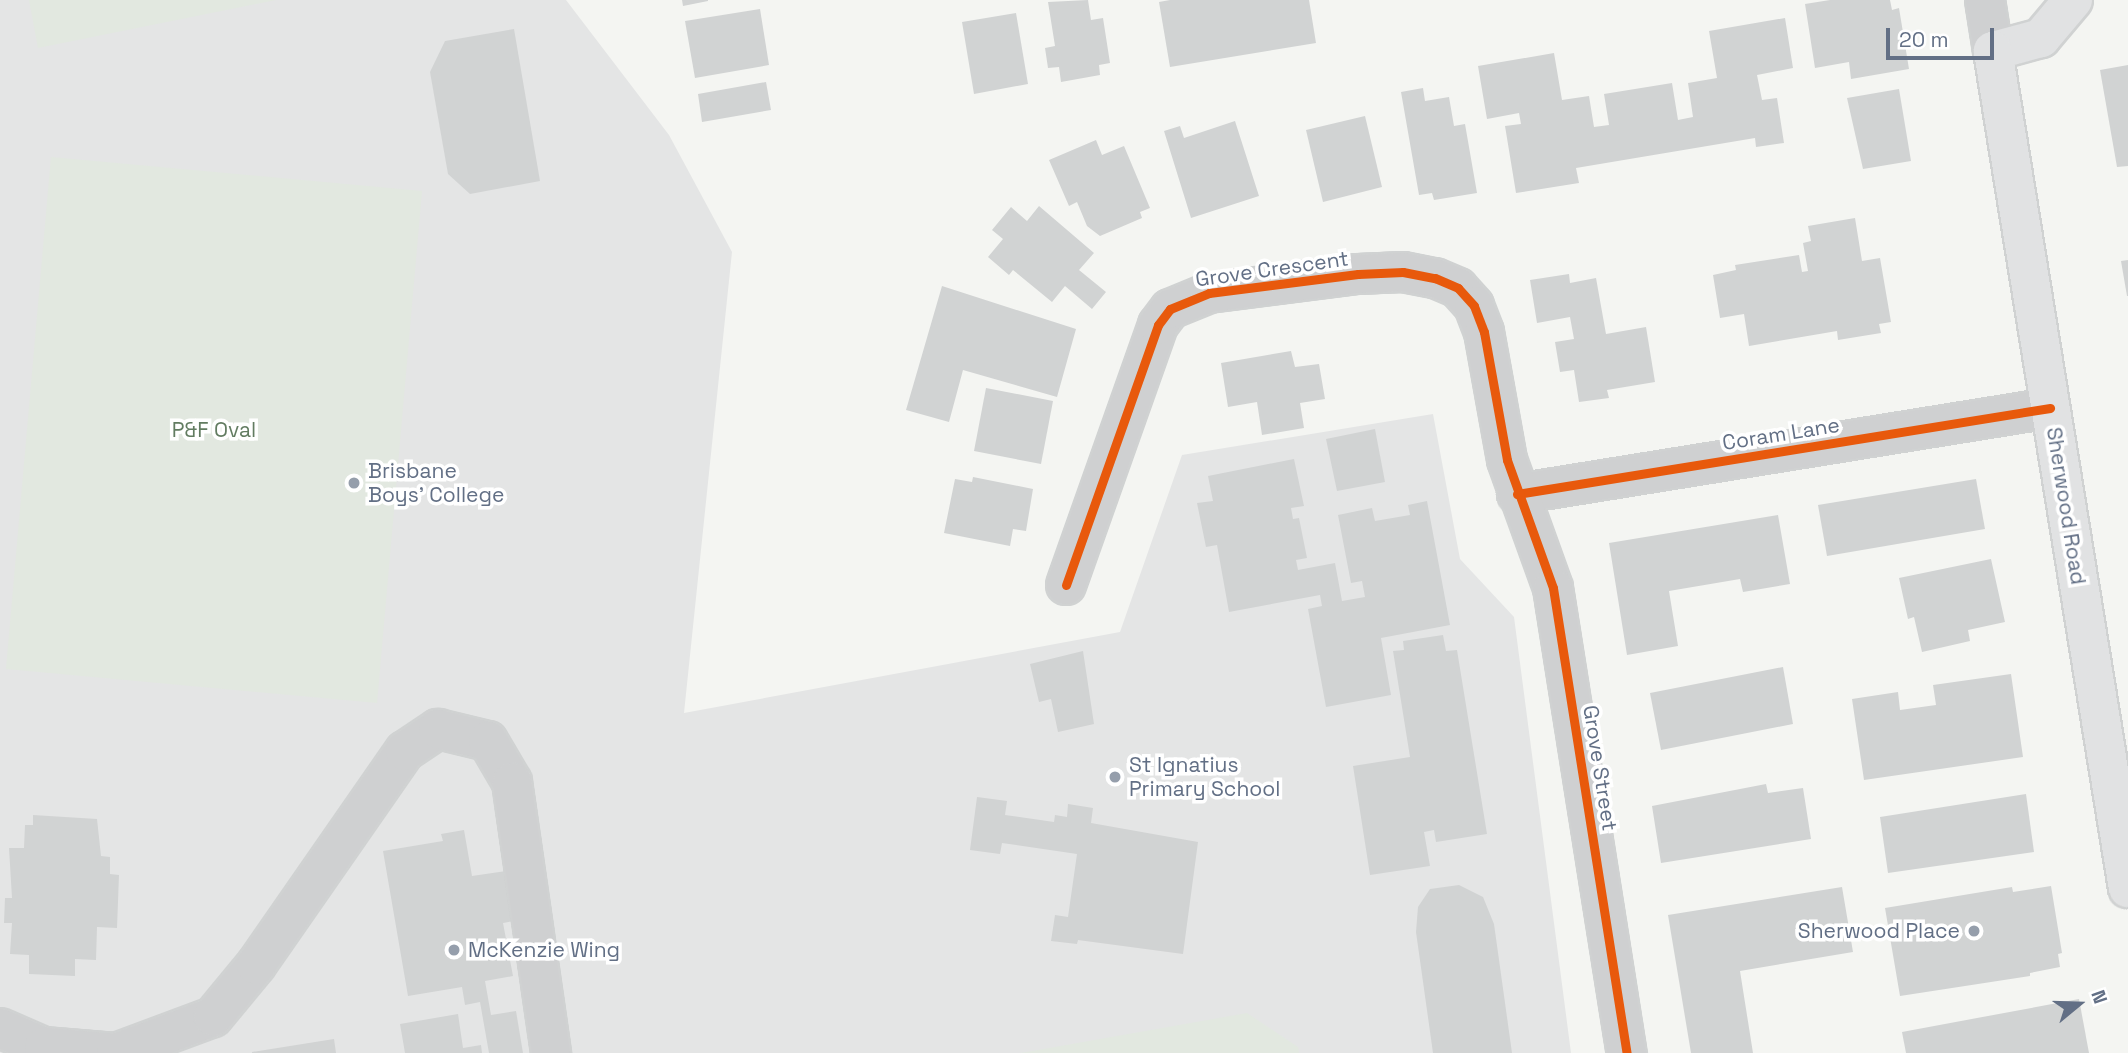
<!DOCTYPE html>
<html>
<head>
<meta charset="utf-8">
<style>
	body { margin:0 }
	#map { position:relative; width:2128px; height:1053px; overflow:hidden; background:#f4f5f2; font-family:"Space Grotesk",sans-serif }
	div>[style] { position:absolute }
	.built>* { inset:0; background:#e4e5e5 }
	.green>* { inset:0; background:#e2e8e0 }
	.building>* { inset:0; background:#d1d3d3 }
	.roads { filter:drop-shadow(2px 0 #d0d2d2) drop-shadow(-2px 0 #d0d2d2) drop-shadow(0 2px #d0d2d2) drop-shadow(0 -2px #d0d2d2) }
	.minor>* { height:38px; margin:-19px; padding:0 19px; transform-origin:19px; border-radius:19px; background:#cfd0d1 }
	.major>* { height:38px; margin:-19px; padding:0 19px; transform-origin:19px; border-radius:19px; background:#e1e2e3 }
	.cycleway>* { height:9px; margin:-4.5px; padding:0 4.5px; transform-origin:4.5px; border-radius:4.5px; background:#e8590c }
	.dots>* { width:19px; height:19px; translate:-50% -50%; box-sizing:border-box; border:4px solid #fff; border-radius:50% }
	span { translate:-50% -50%; white-space:nowrap; text-align:center; line-height:1.15; -webkit-text-stroke:7px #fff; paint-order:stroke }
	.street-label { font-size:21px; color:#626f85 }
	.park-label { font-size:21px; color:#627c61 }
	.poi-label { font-size:21px; color:#626f85 }
	.left { translate:0 -50%; text-align:left }
	.right { translate:-100% -50%; text-align:right }
	.north { position:absolute; left:2044px; top:969px; width:70px; height:70px; -webkit-text-stroke:5px #fff; paint-order:stroke; rotate:71deg; font-size:19px; font-weight:700; line-height:28px; text-align:center; color:#626f85 }
	.north::after { content:''; display:block; margin:auto; width:24px; height:32px; background:#626f85; clip-path:polygon(50% 0,100% 100%,50% 72%,0 100%) }
	.scale { position:absolute; left:1886px; top:28px; width:108px; height:32px; box-sizing:border-box; border:4px solid #626f85; border-top:0; padding-left:9px; font-size:21px; line-height:24px; white-space:nowrap; color:#626f85; -webkit-text-stroke:5px #fff; paint-order:stroke }
</style>
</head>
<body>
<div id="map">
	<div class="built">
		<div style="clip-path:polygon(0 0,566px 0,669px 135px,732px 252px,684px 713px,1120px 632px,1182px 455px,1433px 414px,1460px 559px,1514px 617px,1571px 1053px,0 1053px)"></div>
	</div>
	<div class="green">
		<div style="clip-path:polygon(29px 0,276px 0,38px 48px)"></div>
		<div style="clip-path:polygon(51px 157px,422px 191px,377px 703px,6px 669px)"></div>
		<div style="clip-path:polygon(1247px 1013px,1298px 1047px,1299px 1053px,1021px 1053px)"></div>
	</div>
	<div class="building">
		<div style="clip-path:polygon(682px 0,708px 0,708px 1px,683px 6px)"></div>
		<div style="clip-path:polygon(1088px 0,1091px 20px,1103px 18px,1110px 63px,1099px 65px,1100px 75px,1061px 82px,1059px 67px,1048px 68px,1045px 48px,1055px 46px,1048px 2px)"></div>
		<div style="clip-path:polygon(1170px 0,1309px 0,1316px 43px,1170px 67px,1159px 2px)"></div>
		<div style="clip-path:polygon(1830px 0,1890px 0,1892px 10px,1899px 8px,1909px 69px,1851px 79px,1849px 62px,1815px 68px,1805px 4px)"></div>
		<div style="clip-path:polygon(760px 9px,769px 65px,695px 78px,685px 21px)"></div>
		<div style="clip-path:polygon(1016px 13px,1028px 84px,974px 94px,962px 22px)"></div>
		<div style="clip-path:polygon(1785px 18px,1793px 68px,1757px 75px,1762px 100px,1777px 98px,1784px 143px,1756px 147px,1755px 138px,1576px 168px,1579px 183px,1516px 193px,1505px 126px,1521px 124px,1519px 113px,1487px 119px,1478px 66px,1554px 53px,1562px 100px,1589px 96px,1594px 127px,1609px 125px,1604px 94px,1672px 83px,1678px 120px,1693px 117px,1688px 83px,1717px 78px,1709px 31px)"></div>
		<div style="clip-path:polygon(514px 29px,540px 181px,470px 194px,448px 174px,430px 72px,445px 41px)"></div>
		<div style="clip-path:polygon(2128px 65px,2128px 166px,2117px 167px,2100px 70px)"></div>
		<div style="clip-path:polygon(766px 82px,771px 110px,702px 122px,698px 94px)"></div>
		<div style="clip-path:polygon(1423px 88px,1425px 101px,1449px 97px,1454px 126px,1465px 124px,1477px 193px,1434px 200px,1432px 193px,1419px 195px,1401px 92px)"></div>
		<div style="clip-path:polygon(1899px 89px,1911px 161px,1863px 169px,1847px 98px)"></div>
		<div style="clip-path:polygon(1365px 116px,1382px 187px,1323px 202px,1306px 130px)"></div>
		<div style="clip-path:polygon(1235px 121px,1259px 196px,1191px 218px,1164px 131px,1180px 126px,1184px 138px)"></div>
		<div style="clip-path:polygon(1096px 140px,1102px 155px,1124px 146px,1150px 208px,1140px 212px,1142px 218px,1100px 236px,1087px 226px,1077px 202px,1069px 206px,1049px 160px)"></div>
		<div style="clip-path:polygon(1039px 206px,1094px 253px,1079px 270px,1106px 292px,1092px 309px,1065px 286px,1052px 302px,1013px 270px,1009px 275px,988px 257px,1003px 239px,992px 230px,1011px 207px,1027px 221px)"></div>
		<div style="clip-path:polygon(1855px 218px,1862px 261px,1880px 258px,1891px 322px,1879px 324px,1881px 333px,1838px 340px,1837px 331px,1749px 346px,1744px 314px,1720px 318px,1713px 275px,1736px 270px,1735px 265px,1799px 255px,1802px 272px,1808px 271px,1803px 243px,1811px 241px,1808px 226px)"></div>
		<div style="clip-path:polygon(2128px 260px,2128px 296px,2127px 296px,2121px 261px)"></div>
		<div style="clip-path:polygon(1569px 274px,1570px 283px,1596px 278px,1606px 334px,1646px 327px,1655px 382px,1607px 390px,1609px 398px,1579px 402px,1574px 370px,1560px 372px,1555px 342px,1574px 339px,1570px 317px,1537px 323px,1530px 280px)"></div>
		<div style="clip-path:polygon(942px 286px,1076px 329px,1057px 397px,963px 370px,949px 422px,906px 410px)"></div>
		<div style="clip-path:polygon(1291px 351px,1295px 367px,1319px 364px,1325px 399px,1300px 403px,1304px 428px,1262px 435px,1257px 402px,1228px 407px,1221px 363px)"></div>
		<div style="clip-path:polygon(986px 388px,1053px 401px,1041px 464px,974px 451px)"></div>
		<div style="clip-path:polygon(1375px 429px,1385px 482px,1337px 491px,1326px 439px)"></div>
		<div style="clip-path:polygon(1294px 459px,1304px 506px,1291px 508px,1293px 519px,1299px 518px,1307px 558px,1296px 560px,1298px 570px,1335px 563px,1342px 601px,1365px 597px,1362px 581px,1351px 583px,1338px 515px,1372px 508px,1375px 521px,1410px 515px,1408px 505px,1427px 501px,1450px 625px,1381px 638px,1391px 695px,1326px 707px,1308px 609px,1322px 606px,1320px 595px,1229px 612px,1217px 545px,1206px 547px,1197px 503px,1213px 501px,1208px 476px)"></div>
		<div style="clip-path:polygon(973px 477px,1033px 489px,1026px 531px,1013px 529px,1010px 546px,944px 533px,955px 479px,972px 482px)"></div>
		<div style="clip-path:polygon(1976px 479px,1985px 529px,1827px 556px,1818px 505px)"></div>
		<div style="clip-path:polygon(1778px 515px,1790px 584px,1743px 592px,1740px 579px,1669px 591px,1678px 646px,1627px 655px,1609px 543px)"></div>
		<div style="clip-path:polygon(1991px 559px,2005px 622px,1968px 630px,1970px 641px,1922px 652px,1914px 617px,1908px 619px,1899px 578px)"></div>
		<div style="clip-path:polygon(1443px 635px,1446px 651px,1457px 650px,1487px 834px,1436px 842px,1434px 830px,1424px 832px,1430px 866px,1370px 875px,1353px 766px,1410px 757px,1393px 651px,1404px 650px,1403px 641px)"></div>
		<div style="clip-path:polygon(1083px 651px,1094px 724px,1058px 732px,1051px 699px,1039px 702px,1030px 664px)"></div>
		<div style="clip-path:polygon(1783px 667px,1793px 724px,1661px 750px,1650px 693px)"></div>
		<div style="clip-path:polygon(2011px 674px,2023px 757px,1864px 780px,1852px 699px,1898px 692px,1900px 710px,1936px 705px,1933px 685px)"></div>
		<div style="clip-path:polygon(1766px 784px,1768px 793px,1803px 788px,1811px 839px,1661px 863px,1652px 806px)"></div>
		<div style="clip-path:polygon(2026px 794px,2034px 852px,1888px 873px,1880px 817px)"></div>
		<div style="clip-path:polygon(977px 797px,1007px 801px,1005px 815px,1054px 822px,1055px 815px,1067px 817px,1068px 804px,1093px 808px,1091px 823px,1198px 842px,1183px 954px,1078px 940px,1077px 944px,1051px 941px,1055px 915px,1068px 917px,1077px 854px,1002px 843px,1000px 854px,970px 850px)"></div>
		<div style="clip-path:polygon(33px 815px,97px 819px,101px 856px,110px 857px,110px 874px,119px 875px,117px 928px,97px 927px,96px 960px,75px 959px,75px 976px,29px 974px,29px 955px,10px 954px,12px 923px,4px 923px,5px 898px,12px 898px,9px 848px,24px 848px,25px 825px,33px 825px)"></div>
		<div style="clip-path:polygon(464px 830px,472px 876px,506px 871px,514px 921px,503px 923px,513px 976px,485px 981px,491px 1015px,516px 1011px,523px 1053px,489px 1053px,480px 1002px,465px 1005px,462px 987px,408px 996px,383px 851px,443px 841px,441px 834px)"></div>
		<div style="clip-path:polygon(1459px 885px,1483px 897px,1494px 924px,1512px 1053px,1433px 1053px,1416px 932px,1418px 907px,1430px 889px)"></div>
		<div style="clip-path:polygon(2051px 886px,2062px 953px,2058px 954px,2060px 967px,2030px 973px,2030px 976px,1900px 996px,1885px 908px,2012px 887px,2013px 892px)"></div>
		<div style="clip-path:polygon(1842px 887px,1853px 952px,1740px 971px,1753px 1053px,1691px 1053px,1668px 915px)"></div>
		<div style="clip-path:polygon(2079px 999px,2089px 1053px,1906px 1053px,1902px 1032px)"></div>
		<div style="clip-path:polygon(458px 1014px,463px 1048px,481px 1045px,482px 1053px,405px 1053px,400px 1024px)"></div>
		<div style="clip-path:polygon(334px 1039px,336px 1053px,252px 1053px,252px 1052px)"></div>
	</div>
	<div class="roads">
		<div class="minor">
			<div style="left:1985px;top:0;width:52px;rotate:81.1deg"></div>
			<div style="left:1517px;top:494px;width:540px;rotate:-9.17deg"></div>
			<div style="left:1066px;top:585px;width:276px;rotate:-70.5deg"></div>
			<div style="left:1158px;top:325px;width:20px;rotate:-53deg"></div>
			<div style="left:1170px;top:309px;width:42px;rotate:-22.3deg"></div>
			<div style="left:1209px;top:293px;width:150px;rotate:-7.3deg"></div>
			<div style="left:1358px;top:274px;width:45px;rotate:-2.5deg"></div>
			<div style="left:1403px;top:272px;width:33px;rotate:11deg"></div>
			<div style="left:1435px;top:278px;width:25px;rotate:23deg"></div>
			<div style="left:1458px;top:288px;width:24px;rotate:48deg"></div>
			<div style="left:1474px;top:306px;width:28px;rotate:69deg"></div>
			<div style="left:1484px;top:332px;width:130px;rotate:79.8deg"></div>
			<div style="left:1507px;top:460px;width:136px;rotate:70.2deg"></div>
			<div style="left:1553px;top:588px;width:471px;rotate:81deg"></div>
			<div style="left:0;top:1028px;width:48px;rotate:23.4deg"></div>
			<div style="left:44px;top:1047px;width:72px;rotate:4.8deg"></div>
			<div style="left:116px;top:1053px;width:103px;rotate:-20.4deg"></div>
			<div style="left:213px;top:1017px;width:67px;rotate:-50.4deg"></div>
			<div style="left:256px;top:965px;width:261px;rotate:-55.2deg"></div>
			<div style="left:405px;top:751px;width:40px;rotate:-34deg"></div>
			<div style="left:438px;top:729px;width:51px;rotate:13.5deg"></div>
			<div style="left:488px;top:741px;width:48px;rotate:59.7deg"></div>
			<div style="left:512px;top:782px;width:274px;rotate:81.8deg"></div>
		</div>
		<div class="major">
			<div style="left:2073px;top:0;width:50px;rotate:130.1deg"></div>
			<div style="left:2041px;top:38px;width:50px;rotate:164.8deg"></div>
			<div style="left:1993px;top:51px;width:848px;rotate:80.84deg"></div>
		</div>
	</div>
	<div class="cycleway">
		<div style="left:1517px;top:494px;width:540px;rotate:-9.17deg"></div>
		<div style="left:1066px;top:585px;width:276px;rotate:-70.5deg"></div>
		<div style="left:1158px;top:325px;width:20px;rotate:-53deg"></div>
		<div style="left:1170px;top:309px;width:42px;rotate:-22.3deg"></div>
		<div style="left:1209px;top:293px;width:150px;rotate:-7.3deg"></div>
		<div style="left:1358px;top:274px;width:45px;rotate:-2.5deg"></div>
		<div style="left:1403px;top:272px;width:33px;rotate:11deg"></div>
		<div style="left:1435px;top:278px;width:25px;rotate:23deg"></div>
		<div style="left:1458px;top:288px;width:24px;rotate:48deg"></div>
		<div style="left:1474px;top:306px;width:28px;rotate:69deg"></div>
		<div style="left:1484px;top:332px;width:130px;rotate:79.8deg"></div>
		<div style="left:1507px;top:460px;width:136px;rotate:70.2deg"></div>
		<div style="left:1553px;top:588px;width:471px;rotate:81deg"></div>
	</div>
	<div class="dots">
		<div style="left:354px;top:483px;background:#959eab"></div>
		<div style="left:1115px;top:777px;background:#959eab"></div>
		<div style="left:1974px;top:931px;background:#959eab"></div>
		<div style="left:454px;top:950px;background:#959eab"></div>
	</div>
	<div class="street-label">
		<span style="left:1272px;top:269px;rotate:-8deg">Grove Crescent</span>
		<span style="left:1781px;top:434px;rotate:-9deg">Coram Lane</span>
		<span style="left:2066px;top:506px;rotate:81deg">Sherwood Road</span>
		<span style="left:1600px;top:768px;rotate:81deg">Grove Street</span>
	</div>
	<div class="park-label">
		<span style="left:214px;top:430px">P&amp;F Oval</span>
	</div>
	<div class="poi-label">
		<span class="left" style="left:368px;top:483px">Brisbane<br>Boys' College</span>
		<span class="left" style="left:1129px;top:777px">St Ignatius<br>Primary School</span>
		<span class="right" style="left:1960px;top:931px">Sherwood Place</span>
		<span class="left" style="left:468px;top:950px">McKenzie Wing</span>
	</div>
	<div class="north">N</div>
	<div class="scale">20 m</div>
</div>
</body>
</html>
